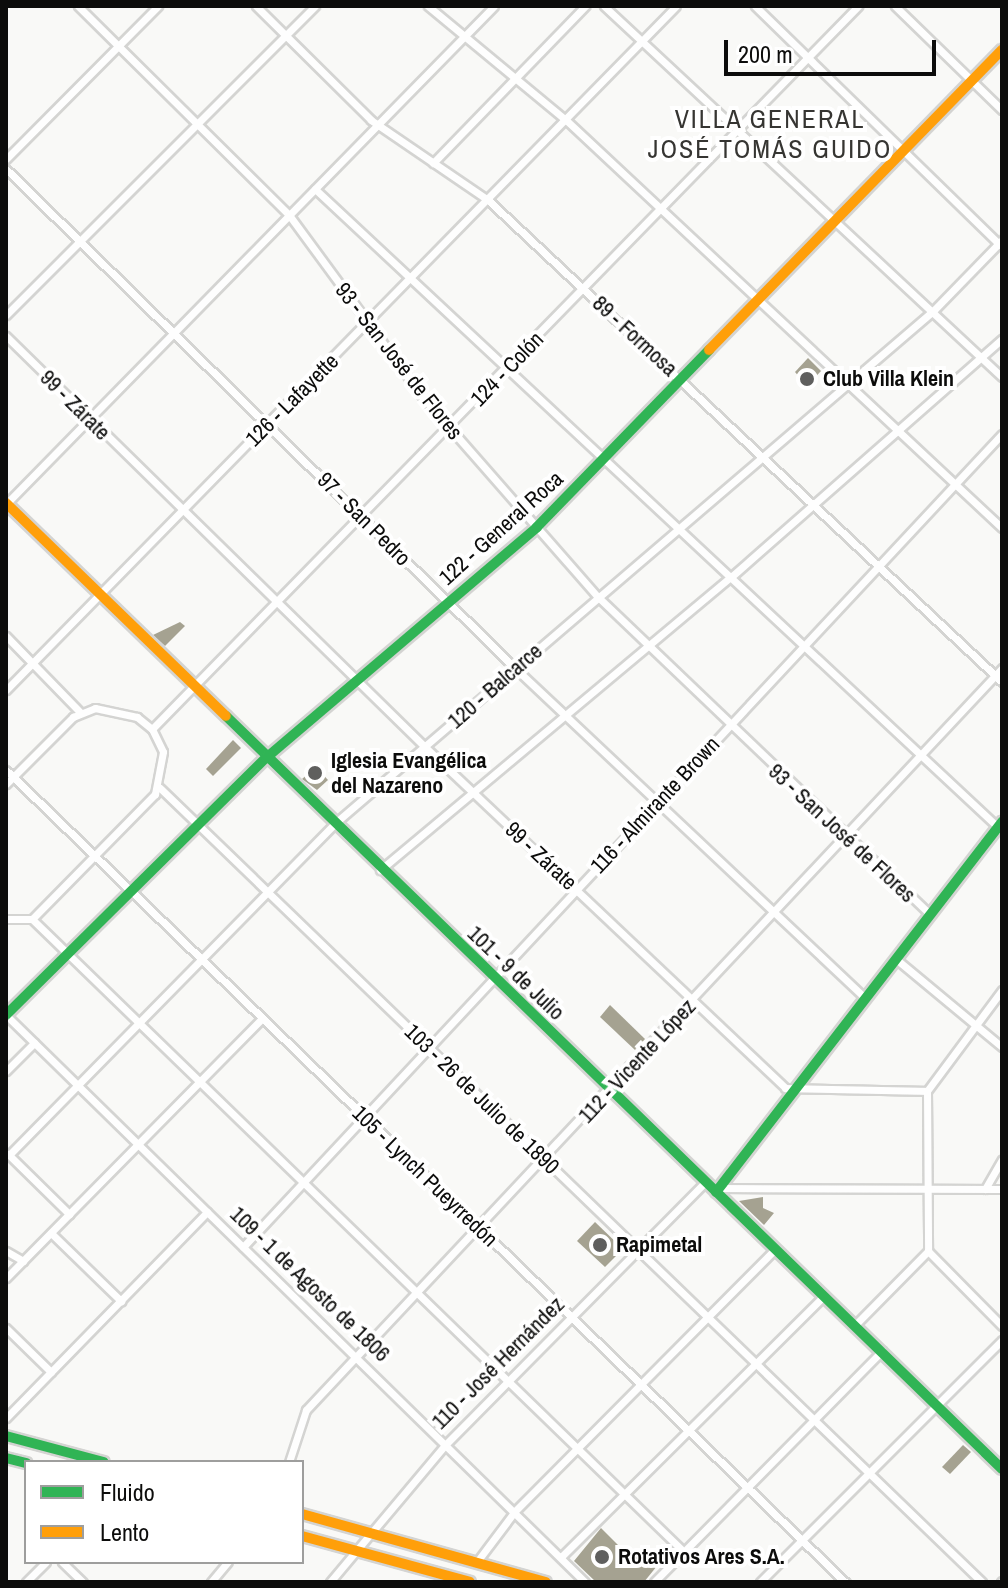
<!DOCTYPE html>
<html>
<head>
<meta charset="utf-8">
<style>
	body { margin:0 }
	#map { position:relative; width:1008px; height:1588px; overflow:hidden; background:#f9f9f7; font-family:"Archivo Narrow",sans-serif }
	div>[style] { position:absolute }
	.building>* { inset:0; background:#a5a291 }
	.roads { filter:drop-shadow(2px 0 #d4d4d2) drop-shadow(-2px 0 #d4d4d2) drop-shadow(0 2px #d4d4d2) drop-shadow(0 -2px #d4d4d2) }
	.street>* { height:7px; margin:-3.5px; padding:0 3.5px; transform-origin:3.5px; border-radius:3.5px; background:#fefefe }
	.fast>* { height:10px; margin:-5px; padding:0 5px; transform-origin:5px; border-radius:5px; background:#30b455 }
	.slow>* { height:10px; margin:-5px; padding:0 5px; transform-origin:5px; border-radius:5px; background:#ff9f0a }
	.dots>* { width:22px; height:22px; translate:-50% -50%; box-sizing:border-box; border:4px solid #fff; border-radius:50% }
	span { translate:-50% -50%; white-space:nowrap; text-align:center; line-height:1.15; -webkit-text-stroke:8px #fff; paint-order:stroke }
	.street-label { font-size:22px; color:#0c0c0b }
	.poi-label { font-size:22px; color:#0c0c0b; font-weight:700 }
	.left { translate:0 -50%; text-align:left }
	.quarter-label { font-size:26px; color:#363532; letter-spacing:2px }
	.frame { position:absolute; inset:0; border:8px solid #0c0c0b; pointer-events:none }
	.legend { position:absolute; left:24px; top:1460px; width:280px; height:104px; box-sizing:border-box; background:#fff; border:2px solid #9e9e9d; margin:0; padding:10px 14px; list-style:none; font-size:24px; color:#0c0c0b }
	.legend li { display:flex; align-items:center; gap:16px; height:40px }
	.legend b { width:40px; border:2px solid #9e9e9d }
	.scale { position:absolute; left:724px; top:40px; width:212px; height:36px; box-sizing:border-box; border:4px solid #0c0c0b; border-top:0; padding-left:10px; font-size:24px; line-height:28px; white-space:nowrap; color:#0c0c0b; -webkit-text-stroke:6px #fff; paint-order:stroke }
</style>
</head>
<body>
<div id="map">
	<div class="building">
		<div style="clip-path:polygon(808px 358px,821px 371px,807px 386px,795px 372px)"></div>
		<div style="clip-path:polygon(180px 622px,185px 626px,165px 646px,153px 635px)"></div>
		<div style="clip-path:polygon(233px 740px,241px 748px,213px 776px,206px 769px)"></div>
		<div style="clip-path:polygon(316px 767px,328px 780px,317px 790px,302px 779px)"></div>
		<div style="clip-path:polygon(610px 1005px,645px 1039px,635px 1050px,600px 1017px)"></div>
		<div style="clip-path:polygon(763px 1197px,763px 1208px,774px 1213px,764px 1225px,739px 1201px)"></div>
		<div style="clip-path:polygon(595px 1222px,623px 1249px,605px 1267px,577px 1241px)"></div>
		<div style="clip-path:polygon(963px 1445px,971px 1452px,950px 1474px,942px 1467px)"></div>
		<div style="clip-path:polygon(601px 1528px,633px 1560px,641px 1552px,657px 1566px,644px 1582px,596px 1582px,574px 1561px)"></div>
	</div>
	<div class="roads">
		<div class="street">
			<div style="left:78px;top:6px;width:297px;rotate:44.7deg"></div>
			<div style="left:289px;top:215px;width:223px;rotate:53.7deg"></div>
			<div style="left:421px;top:395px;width:269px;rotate:48.8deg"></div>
			<div style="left:598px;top:597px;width:459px;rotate:43.7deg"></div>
			<div style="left:256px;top:6px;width:162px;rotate:44.7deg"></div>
			<div style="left:371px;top:120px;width:142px;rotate:34.4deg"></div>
			<div style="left:488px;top:200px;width:705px;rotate:43.16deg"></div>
			<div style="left:428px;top:6px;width:179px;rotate:39.6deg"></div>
			<div style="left:566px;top:120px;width:597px;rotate:43.1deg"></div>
			<div style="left:604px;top:6px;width:544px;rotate:42.99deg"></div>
			<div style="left:755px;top:6px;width:342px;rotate:44.3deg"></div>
			<div style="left:895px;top:6px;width:149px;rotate:44.2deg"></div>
			<div style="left:6px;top:159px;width:216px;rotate:-45.2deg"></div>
			<div style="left:433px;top:163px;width:219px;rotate:-45.9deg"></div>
			<div style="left:6px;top:169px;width:714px;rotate:44.43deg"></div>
			<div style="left:516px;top:669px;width:480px;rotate:43.3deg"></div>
			<div style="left:315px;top:189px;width:940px;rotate:43.06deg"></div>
			<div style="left:6px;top:315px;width:437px;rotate:-45deg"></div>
			<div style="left:6px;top:336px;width:587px;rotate:44.45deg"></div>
			<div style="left:425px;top:747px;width:496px;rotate:43.4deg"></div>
			<div style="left:785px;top:1088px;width:142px;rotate:1.2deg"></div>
			<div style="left:6px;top:504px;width:697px;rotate:-45.58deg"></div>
			<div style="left:6px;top:636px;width:106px;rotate:45.8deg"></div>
			<div style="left:6px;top:690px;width:957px;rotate:-45.59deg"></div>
			<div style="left:152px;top:729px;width:1011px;rotate:-45.68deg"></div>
			<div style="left:6px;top:770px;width:1168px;rotate:44.06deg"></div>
			<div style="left:6px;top:784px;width:95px;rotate:-45deg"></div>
			<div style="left:73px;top:717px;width:24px;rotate:-22deg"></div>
			<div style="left:95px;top:708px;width:43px;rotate:12.1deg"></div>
			<div style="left:137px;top:717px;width:19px;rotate:39deg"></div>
			<div style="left:152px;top:729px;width:25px;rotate:64deg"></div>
			<div style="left:163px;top:752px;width:43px;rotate:100.8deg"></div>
			<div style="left:155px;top:794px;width:175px;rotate:134.5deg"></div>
			<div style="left:160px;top:788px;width:1143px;rotate:44.01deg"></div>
			<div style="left:380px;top:870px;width:457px;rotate:-39.9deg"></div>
			<div style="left:731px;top:577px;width:361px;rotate:-41.3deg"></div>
			<div style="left:6px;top:919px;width:26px"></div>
			<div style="left:32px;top:919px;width:904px;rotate:44.15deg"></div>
			<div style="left:896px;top:959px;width:138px;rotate:39.7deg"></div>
			<div style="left:9px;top:1018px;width:806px;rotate:44.4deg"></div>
			<div style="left:6px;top:1071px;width:40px;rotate:-45deg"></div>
			<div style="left:927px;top:1091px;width:160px;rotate:89.6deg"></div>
			<div style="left:928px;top:1251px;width:105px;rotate:45.4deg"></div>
			<div style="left:927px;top:1091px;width:126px;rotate:-53.4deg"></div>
			<div style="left:8px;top:1154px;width:86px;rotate:44.5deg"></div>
			<div style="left:10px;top:1154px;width:462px;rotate:-45.5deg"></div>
			<div style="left:334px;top:824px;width:789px;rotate:-40.58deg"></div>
			<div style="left:933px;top:311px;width:99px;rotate:-45.8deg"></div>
			<div style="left:720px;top:1188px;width:282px;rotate:0.2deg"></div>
			<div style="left:985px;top:1189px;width:34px;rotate:-60deg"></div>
			<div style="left:51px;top:1233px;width:98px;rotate:44.2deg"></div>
			<div style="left:243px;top:1247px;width:1112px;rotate:-46.97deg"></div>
			<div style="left:6px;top:1251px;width:20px;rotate:30deg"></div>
			<div style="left:6px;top:1278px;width:362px;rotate:-45.4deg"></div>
			<div style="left:855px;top:1325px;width:104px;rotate:-45.4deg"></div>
			<div style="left:6px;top:1328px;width:63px;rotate:44.4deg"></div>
			<div style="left:6px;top:1418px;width:288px;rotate:-45.7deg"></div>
			<div style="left:289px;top:1462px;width:55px;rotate:-71.9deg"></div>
			<div style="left:306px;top:1410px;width:1017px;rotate:-46.83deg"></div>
			<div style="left:561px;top:1557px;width:371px;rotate:-44.8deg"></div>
			<div style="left:62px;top:1562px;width:29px;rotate:44deg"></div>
			<div style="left:476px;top:1563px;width:65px;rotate:-53.1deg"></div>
			<div style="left:515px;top:1511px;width:369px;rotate:-45.2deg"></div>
			<div style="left:26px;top:1582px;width:28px;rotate:-45deg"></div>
			<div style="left:211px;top:1582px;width:26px;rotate:-50deg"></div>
			<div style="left:330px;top:1582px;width:179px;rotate:-50deg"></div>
			<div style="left:445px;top:1445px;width:370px;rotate:-45.3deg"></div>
			<div style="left:654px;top:1582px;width:325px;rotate:-45.4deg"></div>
			<div style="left:760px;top:1582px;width:342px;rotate:-45deg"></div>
			<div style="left:1001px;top:1582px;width:1px;rotate:-45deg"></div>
		</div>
		<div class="fast">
			<div style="left:226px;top:716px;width:1081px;rotate:44.14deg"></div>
			<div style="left:6px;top:1015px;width:366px;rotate:-44.7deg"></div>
			<div style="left:266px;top:758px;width:356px;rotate:-40.4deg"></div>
			<div style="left:537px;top:527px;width:247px;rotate:-45.8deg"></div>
			<div style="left:716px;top:1192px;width:468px;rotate:-52.3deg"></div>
			<div style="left:6px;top:1436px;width:101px;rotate:14.9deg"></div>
			<div style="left:6px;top:1458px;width:21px;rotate:14deg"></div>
		</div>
		<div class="slow">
			<div style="left:709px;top:350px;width:419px;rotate:-45.7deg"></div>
			<div style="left:6px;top:503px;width:306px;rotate:44.1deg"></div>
			<div style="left:302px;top:1514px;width:253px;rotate:15.6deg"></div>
			<div style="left:302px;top:1536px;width:174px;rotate:15.3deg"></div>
		</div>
	</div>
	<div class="dots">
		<div style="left:807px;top:379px;background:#5f5f5e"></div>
		<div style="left:315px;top:773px;background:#5f5f5e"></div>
		<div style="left:600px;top:1245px;background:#5f5f5e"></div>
		<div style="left:602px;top:1557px;background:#5f5f5e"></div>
	</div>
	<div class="street-label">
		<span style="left:635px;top:336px;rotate:43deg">89 - Formosa</span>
		<span style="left:399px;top:361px;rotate:52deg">93 - San José de Flores</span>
		<span style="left:507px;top:369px;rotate:-46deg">124 - Colón</span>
		<span style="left:292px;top:400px;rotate:-45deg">126 - Lafayette</span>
		<span style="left:75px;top:405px;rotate:45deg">99 - Zárate</span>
		<span style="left:364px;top:519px;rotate:45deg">97 - San Pedro</span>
		<span style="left:501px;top:528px;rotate:-42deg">122 - General Roca</span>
		<span style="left:495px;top:686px;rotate:-41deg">120 - Balcarce</span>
		<span style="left:655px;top:805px;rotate:-47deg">116 - Almirante Brown</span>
		<span style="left:842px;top:833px;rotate:43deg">93 - San José de Flores</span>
		<span style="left:541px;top:856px;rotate:43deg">99 - Zárate</span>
		<span style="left:516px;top:973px;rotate:44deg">101 - 9 de Julio</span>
		<span style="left:637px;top:1061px;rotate:-47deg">112 - Vicente López</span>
		<span style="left:482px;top:1099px;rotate:44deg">103 - 26 de Julio de 1890</span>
		<span style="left:425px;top:1176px;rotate:44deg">105 - Lynch Pueyrredón</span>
		<span style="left:310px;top:1284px;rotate:44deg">109 - 1 de Agosto de 1806</span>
		<span style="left:498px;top:1363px;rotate:-45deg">110 - José Hernández</span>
	</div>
	<div class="poi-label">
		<span class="left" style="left:823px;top:379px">Club Villa Klein</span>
		<span class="left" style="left:331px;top:773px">Iglesia Evangélica<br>del Nazareno</span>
		<span class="left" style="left:616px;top:1245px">Rapimetal</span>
		<span class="left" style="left:618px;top:1557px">Rotativos Ares S.A.</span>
	</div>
	<div class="quarter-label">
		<span style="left:770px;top:134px">VILLA GENERAL<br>JOSÉ TOMÁS GUIDO</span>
	</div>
	<div class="frame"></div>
	<ul class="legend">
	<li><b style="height:10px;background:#30b455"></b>Fluido</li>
	<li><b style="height:10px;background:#ff9f0a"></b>Lento</li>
	</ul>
	<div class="scale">200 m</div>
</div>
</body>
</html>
